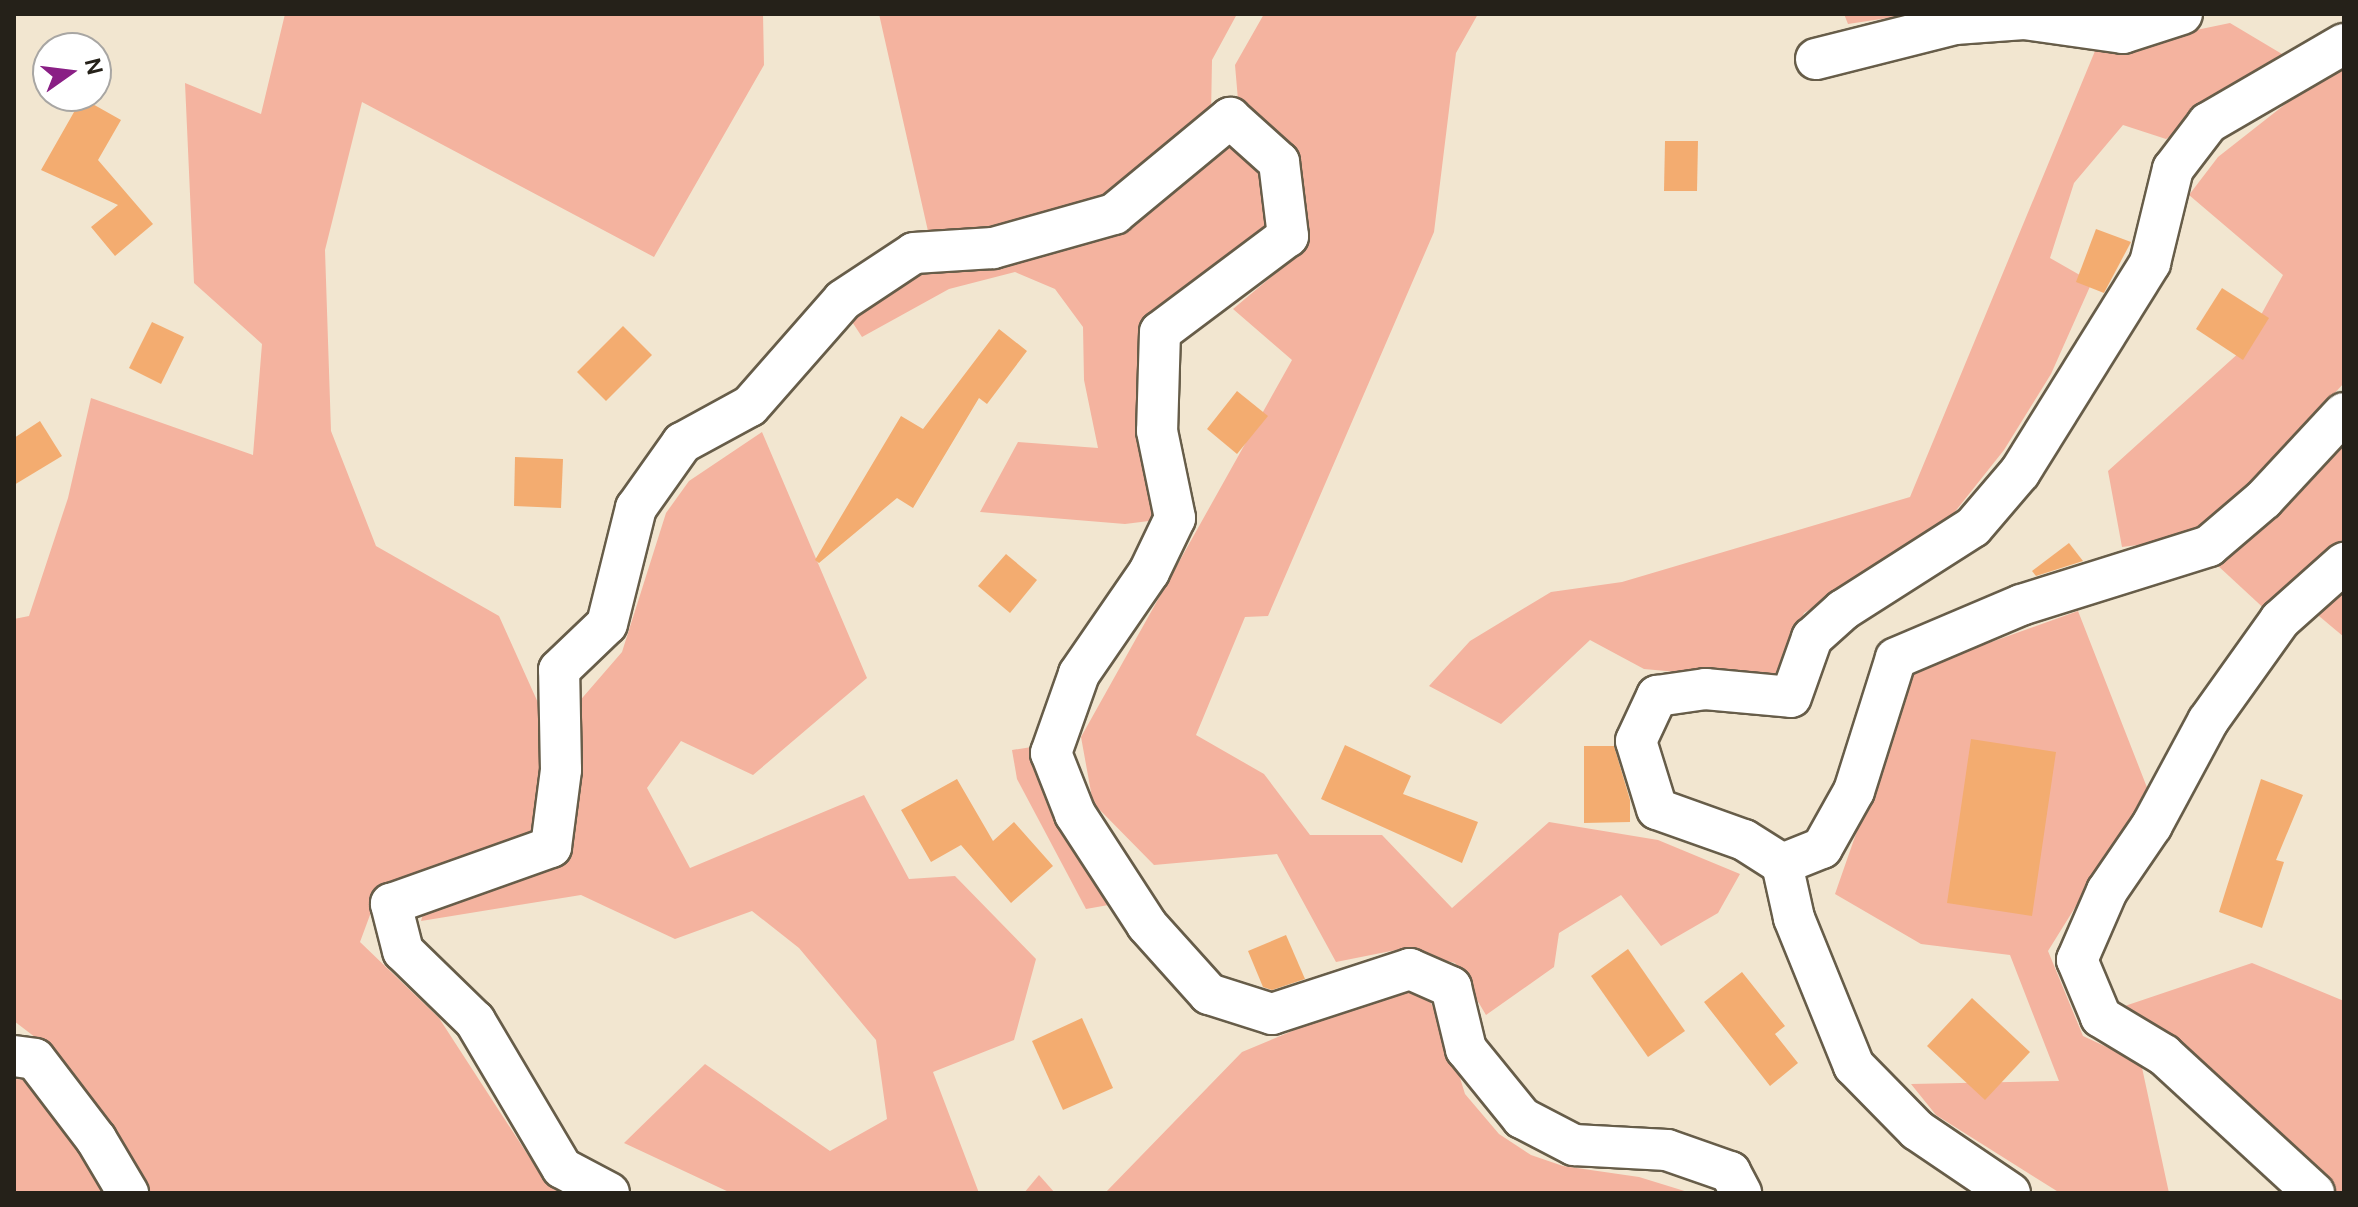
<!DOCTYPE html>
<html>
<head>
<meta charset="utf-8">
<style>
	body { margin:0 }
	#map { position:relative; width:2358px; height:1207px; overflow:hidden; background:#f2e6d0; font-family:"DM Sans",sans-serif }
	div>[style] { position:absolute }
	.green>* { inset:0; background:#f4b39f }
	.building>* { inset:0; background:#f3ac70 }
	.roads { filter:drop-shadow(2px 0 #675d49) drop-shadow(-2px 0 #675d49) drop-shadow(0 2px #675d49) drop-shadow(0 -2px #675d49) }
	.minor>* { height:40px; margin:-20px; padding:0 20px; transform-origin:20px; border-radius:20px; background:#fff }
	span { translate:-50% -50%; white-space:nowrap; text-align:center; line-height:1.15; -webkit-text-stroke:6px #fff; paint-order:stroke }
	.frame { position:absolute; inset:0; border:16px solid #252119; pointer-events:none }
	.north { position:absolute; left:32px; top:32px; width:80px; height:80px; box-sizing:border-box; background:#fff; border:2px solid #a8a6a3; border-radius:50%; rotate:76deg; font-size:22px; font-weight:700; line-height:32px; text-align:center; color:#252119 }
	.north::after { content:''; display:block; margin:auto; width:28px; height:36px; background:#8a1f85; clip-path:polygon(50% 0,100% 100%,50% 72%,0 100%) }
</style>
</head>
<body>
<div id="map">
	<div class="green">
		<div style="clip-path:polygon(285px 14px,763px 14px,764px 65px,654px 257px,362px 102px,325px 250px,331px 431px,376px 546px,499px 616px,548px 725px,539px 838px,377px 896px,360px 942px,439px 1018px,548px 1186px,567px 1193px,150px 1193px,57px 1054px,14px 1021px,14px 619px,29px 616px,68px 498px,91px 398px,253px 455px,262px 344px,194px 283px,185px 83px,261px 114px)"></div>
		<div style="clip-path:polygon(879px 14px,1237px 14px,1212px 60px,1211px 116px,1100px 209px,930px 240px)"></div>
		<div style="clip-path:polygon(1264px 14px,1478px 14px,1456px 53px,1434px 232px,1268px 616px,1245px 617px,1196px 735px,1264px 774px,1310px 835px,1382px 835px,1452px 908px,1549px 822px,1658px 840px,1740px 874px,1718px 913px,1661px 946px,1621px 895px,1559px 933px,1554px 967px,1486px 1015px,1455px 963px,1401px 949px,1336px 962px,1277px 854px,1154px 865px,1093px 803px,1081px 737px,1292px 360px,1233px 309px,1302px 251px,1300px 160px,1238px 100px,1235px 65px)"></div>
		<div style="clip-path:polygon(1844px 14px,1914px 14px,1848px 24px)"></div>
		<div style="clip-path:polygon(2230px 23px,2287px 57px,2166px 139px,2123px 125px,2074px 183px,2050px 258px,2092px 282px,2051px 374px,2004px 450px,1946px 523px,1804px 613px,1776px 681px,1644px 669px,1590px 640px,1501px 724px,1429px 686px,1470px 641px,1551px 592px,1622px 582px,1910px 497px,2095px 51px)"></div>
		<div style="clip-path:polygon(2344px 68px,2344px 383px,2201px 537px,2122px 547px,2108px 471px,2241px 351px,2283px 275px,2189px 195px,2218px 157px,2288px 102px)"></div>
		<div style="clip-path:polygon(1237px 139px,1268px 169px,1273px 233px,1143px 334px,1157px 520px,1125px 524px,980px 512px,1018px 442px,1098px 448px,1084px 380px,1083px 327px,1055px 289px,1015px 272px,949px 289px,862px 337px,845px 311px,916px 270px,1177px 180px)"></div>
		<div style="clip-path:polygon(2344px 431px,2344px 550px,2270px 614px,2216px 564px)"></div>
		<div style="clip-path:polygon(762px 432px,867px 678px,753px 775px,681px 741px,647px 788px,690px 868px,864px 795px,909px 879px,955px 876px,1036px 959px,1014px 1040px,933px 1072px,979px 1193px,731px 1193px,624px 1143px,705px 1064px,830px 1151px,887px 1119px,876px 1040px,799px 948px,752px 911px,675px 939px,581px 895px,421px 921px,426px 904px,568px 861px,578px 772px,577px 704px,622px 652px,666px 513px,689px 481px)"></div>
		<div style="clip-path:polygon(2344px 585px,2344px 637px,2313px 611px)"></div>
		<div style="clip-path:polygon(2078px 611px,2148px 790px,2048px 951px,2083px 1036px,2141px 1063px,2169px 1193px,2060px 1193px,1936px 1115px,1911px 1084px,2059px 1081px,2010px 955px,1921px 944px,1835px 894px,1913px 670px)"></div>
		<div style="clip-path:polygon(1038px 746px,1114px 904px,1086px 909px,1017px 779px,1012px 750px)"></div>
		<div style="clip-path:polygon(2252px 963px,2344px 1001px,2344px 1193px,2335px 1193px,2227px 1098px,2110px 1011px)"></div>
		<div style="clip-path:polygon(1400px 986px,1424px 991px,1444px 1026px,1465px 1094px,1499px 1134px,1531px 1155px,1563px 1166px,1639px 1177px,1691px 1193px,1105px 1193px,1242px 1052px)"></div>
		<div style="clip-path:polygon(14px 1079px,37px 1080px,110px 1193px,14px 1193px)"></div>
		<div style="clip-path:polygon(1039px 1175px,1055px 1193px,1024px 1193px)"></div>
	</div>
	<div class="building">
		<div style="clip-path:polygon(82px 98px,121px 120px,98px 160px,153px 224px,115px 256px,91px 227px,118px 205px,41px 170px)"></div>
		<div style="clip-path:polygon(1665px 141px,1698px 141px,1697px 191px,1664px 191px)"></div>
		<div style="clip-path:polygon(2096px 229px,2131px 242px,2104px 293px,2076px 282px)"></div>
		<div style="clip-path:polygon(2222px 288px,2269px 318px,2243px 360px,2196px 329px)"></div>
		<div style="clip-path:polygon(152px 322px,184px 337px,161px 384px,129px 368px)"></div>
		<div style="clip-path:polygon(623px 326px,652px 355px,606px 401px,577px 372px)"></div>
		<div style="clip-path:polygon(999px 329px,1027px 351px,987px 404px,979px 398px,913px 508px,897px 498px,819px 563px,815px 560px,901px 416px,923px 429px)"></div>
		<div style="clip-path:polygon(1237px 391px,1268px 416px,1237px 454px,1207px 429px)"></div>
		<div style="clip-path:polygon(40px 421px,62px 456px,14px 485px,14px 438px)"></div>
		<div style="clip-path:polygon(515px 457px,563px 459px,561px 508px,514px 506px)"></div>
		<div style="clip-path:polygon(2069px 543px,2083px 561px,2036px 576px,2032px 571px)"></div>
		<div style="clip-path:polygon(1006px 554px,1037px 580px,1010px 613px,978px 586px)"></div>
		<div style="clip-path:polygon(1971px 739px,2056px 752px,2032px 916px,1947px 903px)"></div>
		<div style="clip-path:polygon(1345px 745px,1411px 776px,1403px 794px,1478px 822px,1462px 863px,1321px 799px)"></div>
		<div style="clip-path:polygon(1584px 746px,1614px 746px,1630px 800px,1630px 822px,1584px 823px)"></div>
		<div style="clip-path:polygon(957px 779px,993px 841px,1014px 822px,1053px 866px,1011px 903px,961px 845px,931px 862px,901px 810px)"></div>
		<div style="clip-path:polygon(2261px 779px,2303px 795px,2276px 860px,2284px 862px,2262px 928px,2219px 912px)"></div>
		<div style="clip-path:polygon(1286px 935px,1305px 979px,1272px 990px,1263px 987px,1248px 951px)"></div>
		<div style="clip-path:polygon(1628px 949px,1685px 1031px,1648px 1057px,1591px 976px)"></div>
		<div style="clip-path:polygon(1742px 972px,1785px 1026px,1775px 1034px,1798px 1063px,1770px 1086px,1704px 1002px)"></div>
		<div style="clip-path:polygon(1972px 998px,2030px 1052px,1985px 1100px,1927px 1046px)"></div>
		<div style="clip-path:polygon(1082px 1018px,1113px 1088px,1063px 1110px,1032px 1041px)"></div>
	</div>
	<div class="roads">
		<div class="minor">
			<div style="left:1816px;top:59px;width:143px;rotate:-14.1deg"></div>
			<div style="left:1955px;top:24px;width:69px;rotate:-4.1deg"></div>
			<div style="left:2024px;top:19px;width:100px;rotate:8deg"></div>
			<div style="left:2123px;top:33px;width:62px;rotate:-17.9deg"></div>
			<div style="left:1782px;top:864px;width:43px;rotate:-21.8deg"></div>
			<div style="left:1822px;top:848px;width:65px;rotate:-60.7deg"></div>
			<div style="left:1854px;top:791px;width:139px;rotate:-72.5deg"></div>
			<div style="left:1896px;top:658px;width:136px;rotate:-23deg"></div>
			<div style="left:2021px;top:605px;width:197px;rotate:-17.4deg"></div>
			<div style="left:2209px;top:546px;width:72px;rotate:-40.5deg"></div>
			<div style="left:2264px;top:499px;width:117px;rotate:-47.1deg"></div>
			<div style="left:14px;top:1056px;width:21px;rotate:8deg"></div>
			<div style="left:35px;top:1059px;width:101px;rotate:52.7deg"></div>
			<div style="left:96px;top:1139px;width:63px;rotate:59.3deg"></div>
			<div style="left:609px;top:1193px;width:53px;rotate:-152deg"></div>
			<div style="left:562px;top:1168px;width:171px;rotate:-120.6deg"></div>
			<div style="left:475px;top:1021px;width:100px;rotate:-135.8deg"></div>
			<div style="left:403px;top:951px;width:49px;rotate:-104.3deg"></div>
			<div style="left:391px;top:904px;width:170px;rotate:-19.6deg"></div>
			<div style="left:551px;top:847px;width:78px;rotate:-82.6deg"></div>
			<div style="left:561px;top:770px;width:100px;rotate:-91.1deg"></div>
			<div style="left:559px;top:670px;width:66px;rotate:-43.8deg"></div>
			<div style="left:607px;top:624px;width:120px;rotate:-76deg"></div>
			<div style="left:636px;top:508px;width:80px;rotate:-54.7deg"></div>
			<div style="left:682px;top:443px;width:77px;rotate:-28.6deg"></div>
			<div style="left:750px;top:406px;width:141px;rotate:-48.7deg"></div>
			<div style="left:843px;top:300px;width:85px;rotate:-33.5deg"></div>
			<div style="left:914px;top:253px;width:79px;rotate:-3.6deg"></div>
			<div style="left:993px;top:248px;width:126px;rotate:-15.7deg"></div>
			<div style="left:1114px;top:214px;width:151px;rotate:-39.6deg"></div>
			<div style="left:1230px;top:118px;width:66px;rotate:41.9deg"></div>
			<div style="left:1279px;top:162px;width:75px;rotate:83.1deg"></div>
			<div style="left:1288px;top:236px;width:160px;rotate:143.1deg"></div>
			<div style="left:1160px;top:332px;width:99px;rotate:91.7deg"></div>
			<div style="left:1157px;top:431px;width:89px;rotate:78.3deg"></div>
			<div style="left:1175px;top:518px;width:60px;rotate:115.7deg"></div>
			<div style="left:1149px;top:572px;width:124px;rotate:124.5deg"></div>
			<div style="left:1079px;top:674px;width:84px;rotate:109.5deg"></div>
			<div style="left:1051px;top:753px;width:66px;rotate:68.5deg"></div>
			<div style="left:1075px;top:814px;width:132px;rotate:57deg"></div>
			<div style="left:1147px;top:925px;width:93px;rotate:48.1deg"></div>
			<div style="left:1209px;top:994px;width:66px;rotate:17.6deg"></div>
			<div style="left:1272px;top:1014px;width:145px;rotate:-18.1deg"></div>
			<div style="left:1410px;top:969px;width:45px;rotate:23.7deg"></div>
			<div style="left:1451px;top:987px;width:64px;rotate:76.4deg"></div>
			<div style="left:1466px;top:1049px;width:89px;rotate:50.9deg"></div>
			<div style="left:1522px;top:1118px;width:59px;rotate:27.4deg"></div>
			<div style="left:1574px;top:1145px;width:93px;rotate:3.1deg"></div>
			<div style="left:1667px;top:1150px;width:67px;rotate:19.2deg"></div>
			<div style="left:1730px;top:1172px;width:24px;rotate:62deg"></div>
			<div style="left:2010px;top:1193px;width:112px;rotate:-145.9deg"></div>
			<div style="left:1917px;top:1130px;width:90px;rotate:-134.5deg"></div>
			<div style="left:1854px;top:1066px;width:160px;rotate:-112.1deg"></div>
			<div style="left:1794px;top:918px;width:55px;rotate:-102.5deg"></div>
			<div style="left:1782px;top:864px;width:45px;rotate:-147.7deg"></div>
			<div style="left:1744px;top:840px;width:92px;rotate:-160.4deg"></div>
			<div style="left:1657px;top:809px;width:71px;rotate:-107.2deg"></div>
			<div style="left:1636px;top:741px;width:50px;rotate:-65deg"></div>
			<div style="left:1657px;top:696px;width:49px;rotate:-8.3deg"></div>
			<div style="left:1705px;top:689px;width:86px;rotate:5.3deg"></div>
			<div style="left:1791px;top:697px;width:63px;rotate:-70.4deg"></div>
			<div style="left:1812px;top:638px;width:42px;rotate:-42.1deg"></div>
			<div style="left:1843px;top:610px;width:154px;rotate:-32.6deg"></div>
			<div style="left:1973px;top:527px;width:72px;rotate:-49.5deg"></div>
			<div style="left:2020px;top:472px;width:246px;rotate:-58.1deg"></div>
			<div style="left:2150px;top:263px;width:97px;rotate:-76.3deg"></div>
			<div style="left:2173px;top:169px;width:58px;rotate:-52.7deg"></div>
			<div style="left:2208px;top:123px;width:157px;rotate:-30.2deg"></div>
			<div style="left:2314px;top:1193px;width:204px;rotate:-137.4deg"></div>
			<div style="left:2164px;top:1055px;width:74px;rotate:-148.9deg"></div>
			<div style="left:2101px;top:1017px;width:62px;rotate:-112.8deg"></div>
			<div style="left:2077px;top:960px;width:75px;rotate:-66.5deg"></div>
			<div style="left:2107px;top:891px;width:80px;rotate:-55.7deg"></div>
			<div style="left:2152px;top:825px;width:118px;rotate:-61.7deg"></div>
			<div style="left:2208px;top:721px;width:124px;rotate:-54.5deg"></div>
			<div style="left:2280px;top:620px;width:86px;rotate:-41.7deg"></div>
		</div>
	</div>
	<div class="frame"></div>
	<div class="north">N</div>
</div>
</body>
</html>
